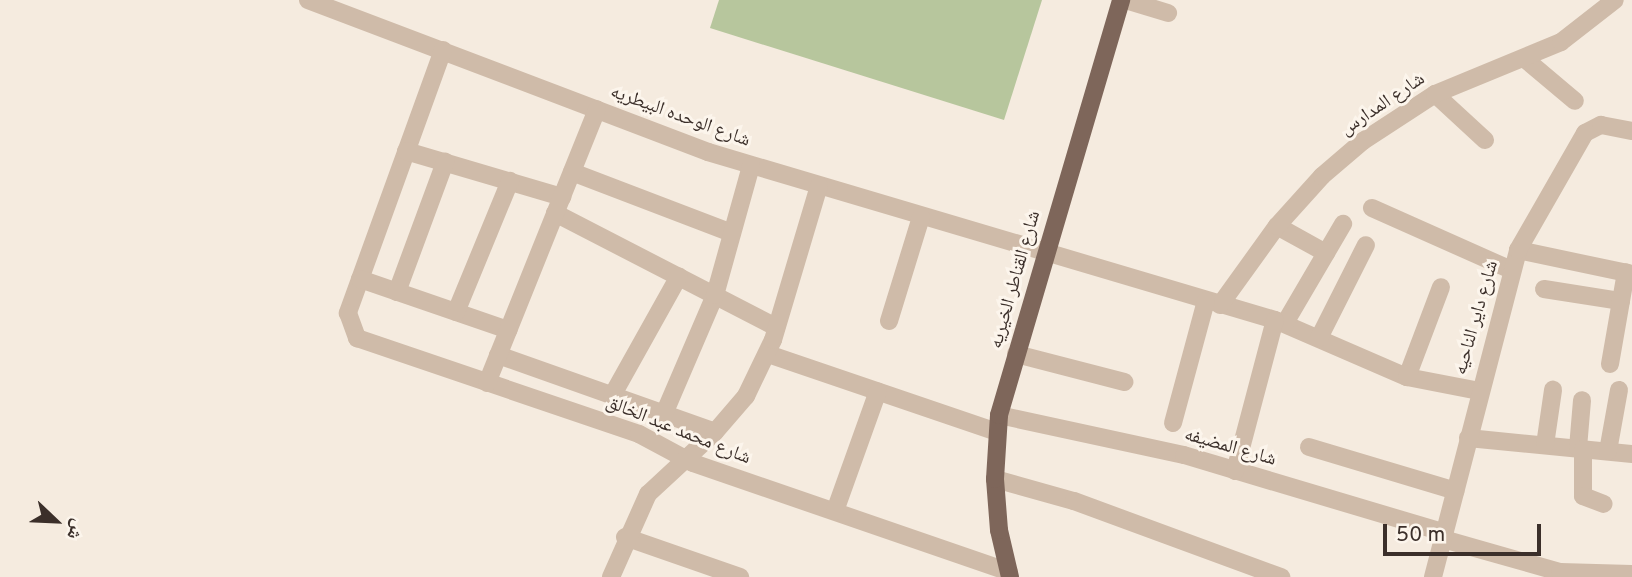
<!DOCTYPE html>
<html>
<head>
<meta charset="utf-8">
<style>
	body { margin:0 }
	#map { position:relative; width:1632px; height:577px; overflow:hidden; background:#f5ebdf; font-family:Overpass,"Noto Naskh Arabic",sans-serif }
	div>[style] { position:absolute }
	.green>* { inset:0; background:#b7c69d }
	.minor>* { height:18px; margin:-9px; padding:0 9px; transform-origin:9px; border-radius:9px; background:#cfbba9 }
	.major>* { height:18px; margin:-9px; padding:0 9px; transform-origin:9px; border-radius:9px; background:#7e665a }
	span { translate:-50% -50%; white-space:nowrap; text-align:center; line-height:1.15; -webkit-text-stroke:6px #fcf5ec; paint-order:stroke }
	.street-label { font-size:19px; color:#3b2f2a }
	.north { position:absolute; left:21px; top:486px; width:70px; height:70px; -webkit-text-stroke:5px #fcf5ec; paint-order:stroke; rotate:113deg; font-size:19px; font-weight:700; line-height:28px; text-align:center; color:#3b2f2a }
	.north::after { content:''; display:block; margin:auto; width:24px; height:32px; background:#3b2f2a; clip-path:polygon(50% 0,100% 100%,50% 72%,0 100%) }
	.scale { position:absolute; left:1383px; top:524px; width:158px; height:32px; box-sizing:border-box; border:4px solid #3b2f2a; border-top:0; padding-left:9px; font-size:21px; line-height:24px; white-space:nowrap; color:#3b2f2a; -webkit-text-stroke:5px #fcf5ec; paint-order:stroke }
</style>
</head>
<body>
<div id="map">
	<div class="green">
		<div style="clip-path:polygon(719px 0,1042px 0,1004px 120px,710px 28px)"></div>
	</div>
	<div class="minor">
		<div style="left:308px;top:0;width:428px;rotate:20.8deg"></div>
		<div style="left:708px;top:152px;width:591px;rotate:16.5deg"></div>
		<div style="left:1275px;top:320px;width:144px;rotate:23.4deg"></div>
		<div style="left:1407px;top:377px;width:73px;rotate:11deg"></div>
		<div style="left:1125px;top:0;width:45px;rotate:16.8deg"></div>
		<div style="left:443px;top:50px;width:280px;rotate:109.9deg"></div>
		<div style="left:348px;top:313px;width:27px;rotate:70deg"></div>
		<div style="left:357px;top:338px;width:298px;rotate:18.8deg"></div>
		<div style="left:639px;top:434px;width:61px;rotate:28.2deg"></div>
		<div style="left:693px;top:463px;width:334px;rotate:19deg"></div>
		<div style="left:1525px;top:59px;width:65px;rotate:40deg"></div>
		<div style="left:1435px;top:94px;width:68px;rotate:42.6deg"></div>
		<div style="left:406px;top:151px;width:163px;rotate:16.4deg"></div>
		<div style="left:572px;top:172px;width:171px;rotate:20.9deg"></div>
		<div style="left:1372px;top:208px;width:152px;rotate:24deg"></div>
		<div style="left:555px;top:213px;width:249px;rotate:27.3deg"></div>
		<div style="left:1277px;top:226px;width:56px;rotate:28.9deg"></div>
		<div style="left:1518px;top:250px;width:116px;rotate:11.9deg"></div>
		<div style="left:360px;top:279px;width:157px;rotate:19deg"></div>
		<div style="left:1544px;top:289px;width:78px;rotate:8.9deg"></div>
		<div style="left:397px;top:292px;width:139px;rotate:-69.7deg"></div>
		<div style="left:1220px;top:305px;width:97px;rotate:-54.2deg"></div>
		<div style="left:1277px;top:226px;width:67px;rotate:-48deg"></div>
		<div style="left:1322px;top:176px;width:54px;rotate:-40.5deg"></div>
		<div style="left:1363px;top:141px;width:86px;rotate:-33.1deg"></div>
		<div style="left:1435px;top:94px;width:136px;rotate:-22.4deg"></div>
		<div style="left:1561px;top:42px;width:68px;rotate:-37.9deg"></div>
		<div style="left:456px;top:312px;width:142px;rotate:-67.6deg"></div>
		<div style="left:889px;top:321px;width:109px;rotate:-72.9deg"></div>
		<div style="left:1285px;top:323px;width:115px;rotate:-59.6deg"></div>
		<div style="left:1319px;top:338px;width:104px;rotate:-63.2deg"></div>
		<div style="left:768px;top:354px;width:242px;rotate:18.8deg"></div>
		<div style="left:1016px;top:354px;width:112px;rotate:14.5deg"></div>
		<div style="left:498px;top:355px;width:230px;rotate:19.5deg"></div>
		<div style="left:1610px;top:364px;width:93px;rotate:-80.1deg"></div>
		<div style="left:1407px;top:377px;width:96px;rotate:-69.3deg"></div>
		<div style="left:487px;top:383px;width:295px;rotate:-68.1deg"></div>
		<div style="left:612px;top:396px;width:137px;rotate:-60.8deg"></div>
		<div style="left:664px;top:414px;width:129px;rotate:-66.8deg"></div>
		<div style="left:715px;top:295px;width:134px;rotate:-74.4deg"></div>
		<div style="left:999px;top:415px;width:189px;rotate:12.2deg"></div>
		<div style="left:1184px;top:455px;width:272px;rotate:16.6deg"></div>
		<div style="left:1173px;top:423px;width:126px;rotate:-74.9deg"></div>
		<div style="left:1468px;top:438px;width:165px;rotate:5.6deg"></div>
		<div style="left:1545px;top:445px;width:56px;rotate:-81.7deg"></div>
		<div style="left:1309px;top:447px;width:153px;rotate:16.7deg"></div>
		<div style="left:1578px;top:448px;width:48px;rotate:-85.2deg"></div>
		<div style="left:1583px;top:449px;width:47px;rotate:90deg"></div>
		<div style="left:1583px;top:496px;width:22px;rotate:21deg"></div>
		<div style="left:1608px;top:451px;width:62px;rotate:-79.8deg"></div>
		<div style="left:1235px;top:471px;width:156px;rotate:-75.2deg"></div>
		<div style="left:995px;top:479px;width:82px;rotate:15.6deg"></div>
		<div style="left:1074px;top:501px;width:221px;rotate:20.2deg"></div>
		<div style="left:835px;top:511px;width:127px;rotate:-70.3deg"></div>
		<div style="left:625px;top:537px;width:122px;rotate:19.2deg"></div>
		<div style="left:1443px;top:539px;width:122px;rotate:15.8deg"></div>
		<div style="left:1560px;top:572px;width:72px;rotate:1.6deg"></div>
		<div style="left:611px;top:577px;width:91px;rotate:-66deg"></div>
		<div style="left:648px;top:494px;width:91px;rotate:-42.8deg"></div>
		<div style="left:715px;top:432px;width:48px;rotate:-49.3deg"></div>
		<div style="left:746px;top:396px;width:62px;rotate:-64.3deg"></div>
		<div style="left:773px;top:340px;width:161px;rotate:-73.4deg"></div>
		<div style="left:1433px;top:577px;width:338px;rotate:-75.4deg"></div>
		<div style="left:1518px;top:250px;width:135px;rotate:-60.2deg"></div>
		<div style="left:1585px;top:133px;width:18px;rotate:-27deg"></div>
		<div style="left:1601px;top:125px;width:32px;rotate:11deg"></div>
	</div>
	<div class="major">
		<div style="left:1010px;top:577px;width:48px;rotate:-103.2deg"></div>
		<div style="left:999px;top:530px;width:51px;rotate:-94.5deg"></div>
		<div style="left:995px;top:479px;width:64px;rotate:-86.4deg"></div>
		<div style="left:999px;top:415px;width:433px;rotate:-73.6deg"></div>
	</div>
	<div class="street-label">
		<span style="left:1383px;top:105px;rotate:-34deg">شارع المدارس</span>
		<span style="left:680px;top:117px;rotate:20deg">شارع الوحده البيطريه</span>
		<span style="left:1016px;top:280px;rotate:-74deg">شارع القناطر الخيريه</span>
		<span style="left:1477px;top:318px;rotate:-74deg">شارع داير الناحيه</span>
		<span style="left:678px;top:431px;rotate:22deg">شارع محمد عبد الخالق</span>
		<span style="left:1230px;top:448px;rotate:16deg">شارع المضيفه</span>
	</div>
	<div class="north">ش</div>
	<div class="scale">50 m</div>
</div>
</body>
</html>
